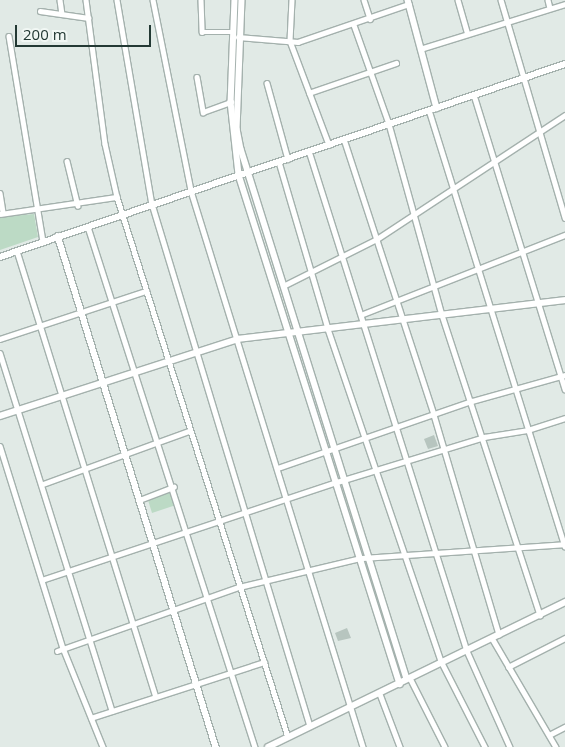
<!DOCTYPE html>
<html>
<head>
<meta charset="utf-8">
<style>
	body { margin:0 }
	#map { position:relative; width:565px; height:747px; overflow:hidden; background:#e1eae6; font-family:"Open Sans",sans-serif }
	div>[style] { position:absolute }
	.green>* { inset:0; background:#bcdac5 }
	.building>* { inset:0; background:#b7c5bf }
	.roads { filter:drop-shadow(1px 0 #a4b1ad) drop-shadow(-1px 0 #a4b1ad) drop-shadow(0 1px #a4b1ad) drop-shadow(0 -1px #a4b1ad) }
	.minor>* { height:4.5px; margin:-2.25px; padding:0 2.25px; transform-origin:2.25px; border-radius:2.25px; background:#fff }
	.tertiary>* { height:5.5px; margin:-2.75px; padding:0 2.75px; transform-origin:2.75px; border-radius:2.75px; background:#fff }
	span { translate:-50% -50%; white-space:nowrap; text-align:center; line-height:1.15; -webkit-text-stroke:5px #f1f7f4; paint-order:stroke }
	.scale { position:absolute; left:15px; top:25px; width:136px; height:22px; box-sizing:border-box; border:2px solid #233934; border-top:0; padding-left:6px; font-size:15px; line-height:18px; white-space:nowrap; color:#233934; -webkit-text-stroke:4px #f1f7f4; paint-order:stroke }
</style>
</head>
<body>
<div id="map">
	<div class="green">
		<div style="clip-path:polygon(34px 214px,38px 237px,0 250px,0 217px)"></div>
		<div style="clip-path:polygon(172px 492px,176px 505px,152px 513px,148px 500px)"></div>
	</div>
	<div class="building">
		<div style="clip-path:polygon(434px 435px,438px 446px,428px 449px,424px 439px)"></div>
		<div style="clip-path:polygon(347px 628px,351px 638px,338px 641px,335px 633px)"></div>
	</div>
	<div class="roads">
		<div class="minor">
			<div style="left:60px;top:0;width:14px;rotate:82deg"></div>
			<div style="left:86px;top:0;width:145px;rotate:82.5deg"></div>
			<div style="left:105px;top:144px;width:54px;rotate:77.2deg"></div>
			<div style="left:117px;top:197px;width:566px;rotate:72.43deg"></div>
			<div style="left:117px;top:0;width:207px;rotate:80.3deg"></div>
			<div style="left:152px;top:204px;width:545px;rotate:73.16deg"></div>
			<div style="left:153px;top:0;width:195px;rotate:78.7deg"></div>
			<div style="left:191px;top:191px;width:582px;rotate:72.81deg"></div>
			<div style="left:201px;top:0;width:32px;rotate:88deg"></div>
			<div style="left:202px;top:32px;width:32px"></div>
			<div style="left:292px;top:0;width:41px;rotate:92.8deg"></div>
			<div style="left:290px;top:41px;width:111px;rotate:69.4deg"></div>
			<div style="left:364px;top:0;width:20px;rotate:72deg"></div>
			<div style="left:458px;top:0;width:35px;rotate:74deg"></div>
			<div style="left:501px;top:0;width:227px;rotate:73.6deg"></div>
			<div style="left:548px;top:0;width:8px;rotate:76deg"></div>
			<div style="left:40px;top:11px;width:49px;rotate:8.1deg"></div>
			<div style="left:354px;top:25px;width:105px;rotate:70.5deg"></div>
			<div style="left:389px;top:124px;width:198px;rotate:74.5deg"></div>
			<div style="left:442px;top:315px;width:316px;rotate:71.9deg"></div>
			<div style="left:9px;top:36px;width:209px;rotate:80.6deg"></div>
			<div style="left:238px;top:37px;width:60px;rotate:4.8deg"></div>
			<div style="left:298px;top:42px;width:117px;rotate:-18.9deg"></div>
			<div style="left:420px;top:49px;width:152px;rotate:-17.2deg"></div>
			<div style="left:197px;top:77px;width:36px;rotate:80deg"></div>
			<div style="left:203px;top:112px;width:30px;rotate:-20deg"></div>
			<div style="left:267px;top:83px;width:79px;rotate:74.6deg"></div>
			<div style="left:309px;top:93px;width:92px;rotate:-19deg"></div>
			<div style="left:474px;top:95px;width:308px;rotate:72.8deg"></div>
			<div style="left:429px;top:110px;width:457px;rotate:72.7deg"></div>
			<div style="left:344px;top:139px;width:290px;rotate:71.9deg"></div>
			<div style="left:434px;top:415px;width:229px;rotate:73.5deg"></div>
			<div style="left:309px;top:151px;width:524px;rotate:72.46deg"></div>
			<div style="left:467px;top:651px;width:105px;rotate:65.9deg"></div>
			<div style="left:67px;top:161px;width:46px;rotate:76.3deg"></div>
			<div style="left:279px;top:162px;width:174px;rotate:73.6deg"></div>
			<div style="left:328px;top:329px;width:351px;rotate:71.2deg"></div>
			<div style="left:441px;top:661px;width:97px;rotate:62.9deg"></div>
			<div style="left:0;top:193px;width:20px;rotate:81deg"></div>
			<div style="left:0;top:214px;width:118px;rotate:-8.3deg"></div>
			<div style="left:88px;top:227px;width:546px;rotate:72.2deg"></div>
			<div style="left:17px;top:251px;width:466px;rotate:72.7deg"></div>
			<div style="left:285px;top:285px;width:103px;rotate:-26.6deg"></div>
			<div style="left:377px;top:239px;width:225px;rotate:-33.4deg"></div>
			<div style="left:363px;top:314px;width:217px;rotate:-21.4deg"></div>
			<div style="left:0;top:339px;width:154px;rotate:-18.2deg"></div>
			<div style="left:0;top:353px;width:375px;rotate:72.6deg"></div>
			<div style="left:0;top:446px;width:212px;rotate:72.7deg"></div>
			<div style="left:63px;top:648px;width:107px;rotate:68deg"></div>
			<div style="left:278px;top:468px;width:205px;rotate:-19.1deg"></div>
			<div style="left:472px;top:401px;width:97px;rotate:-15.6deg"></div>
			<div style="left:43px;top:484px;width:155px;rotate:-20deg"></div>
			<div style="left:142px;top:499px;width:34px;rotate:-21deg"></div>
			<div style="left:42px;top:580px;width:311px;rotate:-18.4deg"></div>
			<div style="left:337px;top:482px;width:154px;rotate:-17deg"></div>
			<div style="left:484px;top:437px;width:45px;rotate:-9deg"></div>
			<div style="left:528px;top:430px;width:39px;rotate:-18deg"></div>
			<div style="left:492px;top:638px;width:126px;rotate:59.6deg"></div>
			<div style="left:57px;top:651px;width:193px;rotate:-19.4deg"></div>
			<div style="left:239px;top:587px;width:125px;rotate:-13.4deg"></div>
			<div style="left:361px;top:558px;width:204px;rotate:-3.9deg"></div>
			<div style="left:508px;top:667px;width:64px;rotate:-27deg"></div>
			<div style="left:410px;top:678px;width:77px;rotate:63.1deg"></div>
			<div style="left:380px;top:694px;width:57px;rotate:69.3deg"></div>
			<div style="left:91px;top:718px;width:182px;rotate:-17.9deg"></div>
			<div style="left:549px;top:735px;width:18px;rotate:-27deg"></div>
		</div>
		<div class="tertiary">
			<div style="left:235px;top:0;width:102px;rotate:92.2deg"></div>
			<div style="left:231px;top:102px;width:73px;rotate:83.7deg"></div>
			<div style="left:239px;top:175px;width:534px;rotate:72.45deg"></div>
			<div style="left:242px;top:0;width:129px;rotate:92.2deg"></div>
			<div style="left:237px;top:129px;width:20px;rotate:79deg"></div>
			<div style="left:241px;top:149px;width:555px;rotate:72.61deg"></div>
			<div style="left:408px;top:0;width:112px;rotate:75deg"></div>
			<div style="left:58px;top:236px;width:535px;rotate:72.82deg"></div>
			<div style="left:0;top:257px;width:597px;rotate:-18.86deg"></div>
			<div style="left:0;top:416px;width:250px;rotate:-17.9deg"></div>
			<div style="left:238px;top:339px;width:329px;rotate:-6.8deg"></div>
			<div style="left:268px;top:747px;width:331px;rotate:-26deg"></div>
		</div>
	</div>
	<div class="scale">200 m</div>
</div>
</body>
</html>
